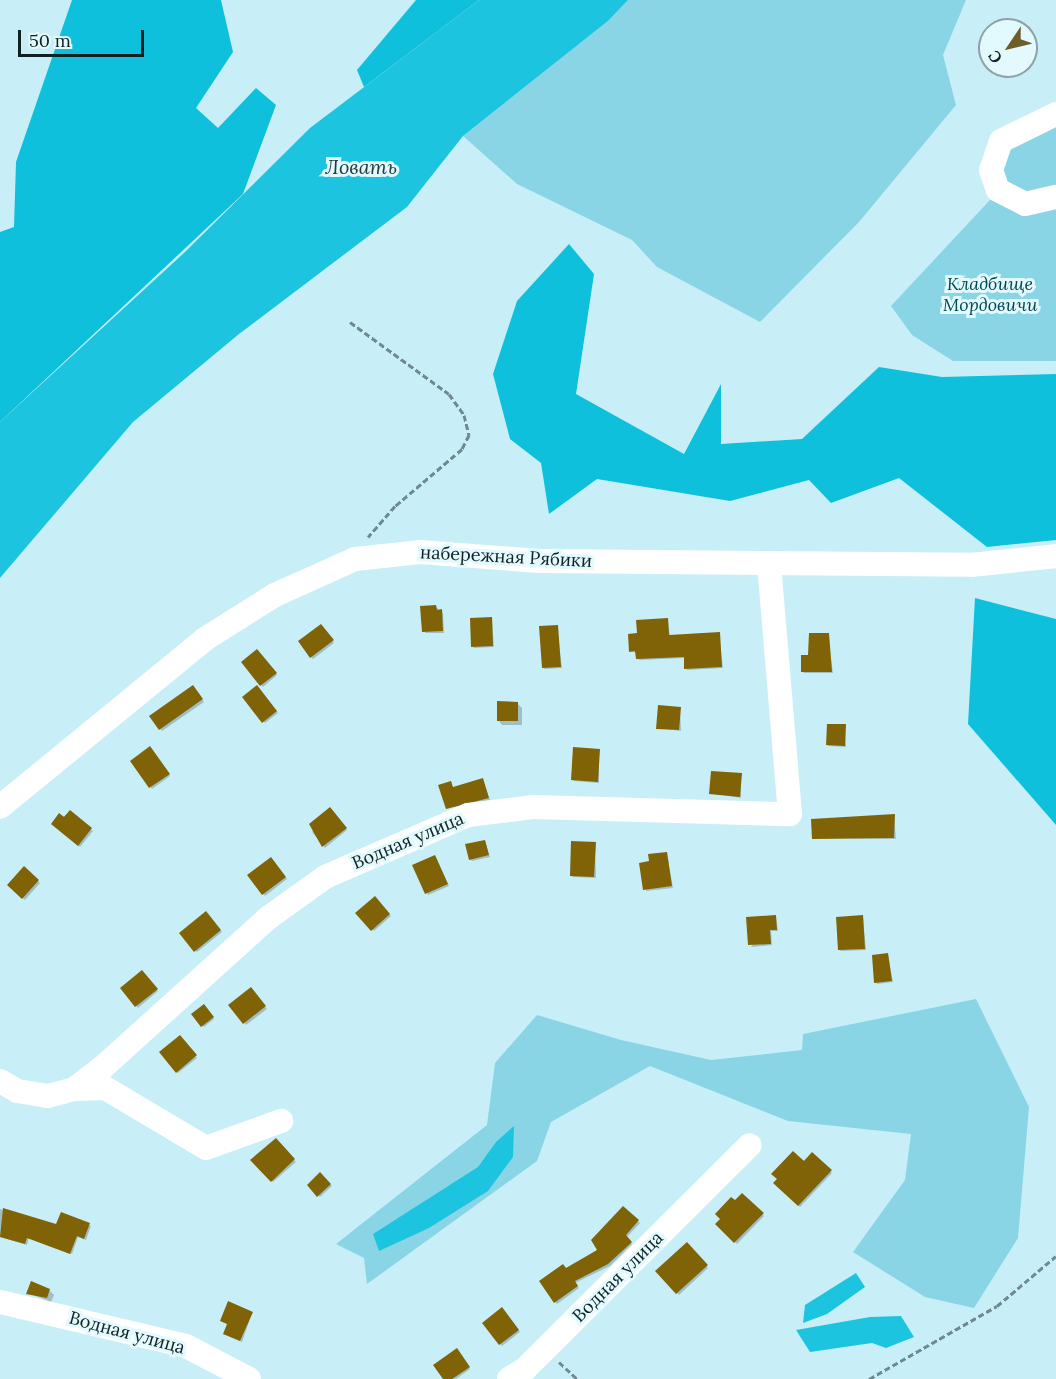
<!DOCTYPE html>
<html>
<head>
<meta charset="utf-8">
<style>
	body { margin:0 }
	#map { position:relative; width:1056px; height:1379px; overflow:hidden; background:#c8eff7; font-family:Lora,serif }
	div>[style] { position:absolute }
	.green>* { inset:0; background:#89d5e6 }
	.forest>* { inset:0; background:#0ec0db }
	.water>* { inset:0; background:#1dc4e0 }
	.shadow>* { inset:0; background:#0003 }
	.building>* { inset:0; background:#7f6306 }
	.path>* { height:3px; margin-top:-1.5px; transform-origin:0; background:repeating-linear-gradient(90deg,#6e898f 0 6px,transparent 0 9px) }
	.minor>* { height:24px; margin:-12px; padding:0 12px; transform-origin:12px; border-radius:12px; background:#fff }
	span { translate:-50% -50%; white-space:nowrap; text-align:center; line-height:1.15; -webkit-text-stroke:6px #e2f9fe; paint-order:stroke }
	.park-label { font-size:18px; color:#014752; font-style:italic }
	.street-label { font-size:18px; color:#112023 }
	.water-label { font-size:20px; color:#233c41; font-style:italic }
	.north { position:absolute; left:978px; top:18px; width:60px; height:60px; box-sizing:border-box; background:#e2f9fe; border:2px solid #8ea2a6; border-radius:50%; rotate:235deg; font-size:16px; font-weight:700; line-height:24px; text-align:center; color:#112023 }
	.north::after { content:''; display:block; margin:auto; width:21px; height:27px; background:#6e5c2a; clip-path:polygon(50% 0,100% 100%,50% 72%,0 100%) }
	.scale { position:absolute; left:18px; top:30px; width:126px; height:27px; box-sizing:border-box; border:3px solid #112023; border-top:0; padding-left:8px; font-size:18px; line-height:21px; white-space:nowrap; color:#112023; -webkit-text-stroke:4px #e2f9fe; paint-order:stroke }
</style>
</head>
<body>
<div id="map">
	<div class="green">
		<div style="clip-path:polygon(628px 0,966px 0,943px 55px,956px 105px,859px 222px,760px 322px,657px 267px,632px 240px,517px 184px,463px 136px,608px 21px)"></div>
		<div style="clip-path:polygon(1056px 121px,1056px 361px,953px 361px,912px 335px,891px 306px,1003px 186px,998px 169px,1006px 145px)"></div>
		<div style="clip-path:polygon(976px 999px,1029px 1107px,1018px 1238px,974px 1308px,925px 1297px,853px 1252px,905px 1180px,911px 1134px,788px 1121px,650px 1066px,551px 1122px,537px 1161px,367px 1284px,364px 1258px,336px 1244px,487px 1125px,495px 1063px,537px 1015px,621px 1040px,711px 1060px,802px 1050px,803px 1034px)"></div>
	</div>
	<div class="forest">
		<div style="clip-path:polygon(72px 0,221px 0,233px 52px,196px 108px,218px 128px,256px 88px,276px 105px,243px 194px,0 422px,0 232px,14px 227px,16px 162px)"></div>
		<div style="clip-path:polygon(416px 0,479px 0,364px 87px,357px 70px)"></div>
		<div style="clip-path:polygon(569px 244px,594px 274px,576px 394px,684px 454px,721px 384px,721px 444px,802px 439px,879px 367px,942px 377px,1056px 374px,1056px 540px,987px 547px,899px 478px,831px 503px,809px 480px,730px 501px,597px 479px,549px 514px,541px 463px,510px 439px,493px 374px,517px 301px)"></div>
		<div style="clip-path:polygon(975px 598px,1056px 619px,1056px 825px,968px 724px)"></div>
	</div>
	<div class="water">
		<div style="clip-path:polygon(479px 0,628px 0,608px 21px,463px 136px,407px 207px,239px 334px,133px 422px,0 578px,0 422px,185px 252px,310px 128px)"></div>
		<div style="clip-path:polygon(514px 1126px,513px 1157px,488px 1191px,429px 1228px,379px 1251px,373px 1234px,478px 1167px,496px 1142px)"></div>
		<div style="clip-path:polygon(856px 1273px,865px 1287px,827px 1314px,803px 1323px,805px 1305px)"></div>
		<div style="clip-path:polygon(901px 1316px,914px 1337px,886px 1348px,872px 1343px,810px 1352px,796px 1330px,870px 1317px)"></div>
	</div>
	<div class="shadow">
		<div style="clip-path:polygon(436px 607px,443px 613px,444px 633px,425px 633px)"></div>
		<div style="clip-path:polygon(492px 619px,494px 647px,474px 648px,472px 646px)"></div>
		<div style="clip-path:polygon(668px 620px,670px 636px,719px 634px,723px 668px,687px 670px,685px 658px,639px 660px,636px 653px,630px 651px,638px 634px)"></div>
		<div style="clip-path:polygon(557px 627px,562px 668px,545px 669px,543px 668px)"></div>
		<div style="clip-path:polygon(323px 628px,334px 643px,313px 659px,311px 657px)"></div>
		<div style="clip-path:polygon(828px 635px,833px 673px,804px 673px,802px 671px)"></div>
		<div style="clip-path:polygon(257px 651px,277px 675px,263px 687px,243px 663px)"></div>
		<div style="clip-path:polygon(256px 687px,278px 713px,265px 723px,244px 697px)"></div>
		<div style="clip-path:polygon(195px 689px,204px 702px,162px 731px,160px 729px)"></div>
		<div style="clip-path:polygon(517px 703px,522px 708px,522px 725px,502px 725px,498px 720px)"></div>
		<div style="clip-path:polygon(680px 708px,681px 731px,658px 728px)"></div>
		<div style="clip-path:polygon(845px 726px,846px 747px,829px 746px,827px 745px)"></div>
		<div style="clip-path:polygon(152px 750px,170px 776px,152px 789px,132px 761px)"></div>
		<div style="clip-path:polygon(599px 750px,599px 783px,574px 781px,573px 780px)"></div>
		<div style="clip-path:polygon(741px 775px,741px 798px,711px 793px)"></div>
		<div style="clip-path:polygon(483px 780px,490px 800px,447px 808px,453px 788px)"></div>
		<div style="clip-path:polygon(330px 809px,347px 830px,325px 848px,312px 832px)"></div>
		<div style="clip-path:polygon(70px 812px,93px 831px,80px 847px,53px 824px)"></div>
		<div style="clip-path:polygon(894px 816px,896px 839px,813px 838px)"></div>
		<div style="clip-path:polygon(485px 841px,490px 857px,472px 861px,470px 859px)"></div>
		<div style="clip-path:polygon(595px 844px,596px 878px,573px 877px,571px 875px)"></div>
		<div style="clip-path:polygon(667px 853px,673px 888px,646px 891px,651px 863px)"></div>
		<div style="clip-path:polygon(436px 858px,449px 886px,428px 895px,414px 865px)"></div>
		<div style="clip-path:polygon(271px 859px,287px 879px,265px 896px,249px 876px)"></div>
		<div style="clip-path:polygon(24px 868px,40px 883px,25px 900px,9px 885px)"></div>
		<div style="clip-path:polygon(375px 898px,391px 916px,374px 931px,357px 913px)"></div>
		<div style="clip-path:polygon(206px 913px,222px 932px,197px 952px,181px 933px)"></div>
		<div style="clip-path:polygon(776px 917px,778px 931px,771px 931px,772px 945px,751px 947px)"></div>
		<div style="clip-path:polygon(863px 917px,866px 950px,841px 951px,839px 949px)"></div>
		<div style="clip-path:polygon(888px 955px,893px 982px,877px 984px,876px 982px)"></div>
		<div style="clip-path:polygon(142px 972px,158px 991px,138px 1008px,122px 989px)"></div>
		<div style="clip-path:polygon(251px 989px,267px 1009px,246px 1025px,230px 1005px)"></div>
		<div style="clip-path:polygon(204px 1006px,214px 1019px,204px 1027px,193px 1014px)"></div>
		<div style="clip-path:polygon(179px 1037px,197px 1058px,178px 1073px,161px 1052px)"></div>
		<div style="clip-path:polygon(276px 1140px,296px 1162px,273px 1182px,252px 1160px)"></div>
		<div style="clip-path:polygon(812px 1154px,832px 1173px,800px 1207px,775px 1183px)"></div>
		<div style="clip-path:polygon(320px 1174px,332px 1186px,320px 1197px,309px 1185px)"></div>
		<div style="clip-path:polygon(742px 1195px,764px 1216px,737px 1244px,717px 1224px)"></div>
		<div style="clip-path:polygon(623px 1208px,640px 1223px,626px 1238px,632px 1244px,610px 1266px,575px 1283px,579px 1288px,557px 1304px,541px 1282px,599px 1250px)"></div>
		<div style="clip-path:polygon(0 1209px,57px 1226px,62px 1214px,91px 1226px,86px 1240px,78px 1237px,72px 1254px,29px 1238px,27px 1245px,0 1237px)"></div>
		<div style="clip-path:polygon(687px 1245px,708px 1268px,679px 1295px,657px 1272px)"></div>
		<div style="clip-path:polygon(49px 1290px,54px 1295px,51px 1302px,28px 1293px)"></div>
		<div style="clip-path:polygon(504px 1311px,520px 1332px,502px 1346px,500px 1344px)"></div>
		<div style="clip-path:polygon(252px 1313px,242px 1342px,227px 1335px,229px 1325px,222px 1321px)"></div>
		<div style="clip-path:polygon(458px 1352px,470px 1369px,456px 1379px,444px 1379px)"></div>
	</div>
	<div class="building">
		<div style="clip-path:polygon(436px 605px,437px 610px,442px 609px,443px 631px,422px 632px,420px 606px)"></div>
		<div style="clip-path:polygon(492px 617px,493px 646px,471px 647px,470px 618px)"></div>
		<div style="clip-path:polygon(668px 618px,669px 635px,720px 632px,722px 667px,684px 669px,684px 657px,636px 659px,635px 651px,629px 652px,628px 634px,637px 633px,636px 620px)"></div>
		<div style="clip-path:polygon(321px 624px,334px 640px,310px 658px,298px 641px)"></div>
		<div style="clip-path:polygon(558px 625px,561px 667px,542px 668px,539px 626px)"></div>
		<div style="clip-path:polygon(809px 633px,829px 633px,832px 672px,801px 672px,801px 655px,808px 655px)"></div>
		<div style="clip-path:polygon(257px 649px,277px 673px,260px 686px,241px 662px)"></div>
		<div style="clip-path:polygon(193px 685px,203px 699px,159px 730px,149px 716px)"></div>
		<div style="clip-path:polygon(257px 685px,277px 711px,262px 723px,242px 697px)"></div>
		<div style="clip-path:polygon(497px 701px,518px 702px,518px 721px,497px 721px)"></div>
		<div style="clip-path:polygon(658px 705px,681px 707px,679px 730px,656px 729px)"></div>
		<div style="clip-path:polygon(827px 724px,846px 724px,845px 746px,826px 745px)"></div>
		<div style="clip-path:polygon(150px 746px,170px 774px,149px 788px,130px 761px)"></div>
		<div style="clip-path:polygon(573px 747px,600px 749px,598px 782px,571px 780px)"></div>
		<div style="clip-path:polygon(711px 771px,742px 773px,740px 797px,709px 794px)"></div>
		<div style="clip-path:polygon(483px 778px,489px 798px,446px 809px,438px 785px,451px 781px,453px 787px)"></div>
		<div style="clip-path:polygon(330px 807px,347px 828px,322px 847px,309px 824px)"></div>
		<div style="clip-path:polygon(70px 810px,92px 828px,78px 846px,51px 824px,59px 813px,64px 817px)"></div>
		<div style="clip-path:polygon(895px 814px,894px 838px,812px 839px,811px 819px)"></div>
		<div style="clip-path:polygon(485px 840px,489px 855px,469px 860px,465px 844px)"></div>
		<div style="clip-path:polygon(571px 841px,596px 842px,594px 877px,570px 876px)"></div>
		<div style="clip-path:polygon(667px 852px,672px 886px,643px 890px,639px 863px,649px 861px,648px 854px)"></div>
		<div style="clip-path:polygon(435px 855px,448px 884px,425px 894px,412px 865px)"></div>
		<div style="clip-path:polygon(271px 857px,286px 877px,262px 895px,247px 875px)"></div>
		<div style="clip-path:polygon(24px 866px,39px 880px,22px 899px,7px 885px)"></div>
		<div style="clip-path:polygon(375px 896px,390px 914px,371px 931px,355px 913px)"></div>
		<div style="clip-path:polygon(206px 911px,221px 930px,194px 952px,179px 933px)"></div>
		<div style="clip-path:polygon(776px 915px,777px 930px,770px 930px,771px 944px,748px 945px,746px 917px)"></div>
		<div style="clip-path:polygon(863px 915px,865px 949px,838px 950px,836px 917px)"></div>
		<div style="clip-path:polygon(888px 953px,892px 981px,874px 983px,872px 955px)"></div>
		<div style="clip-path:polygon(142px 970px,158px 989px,135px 1007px,120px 988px)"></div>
		<div style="clip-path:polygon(251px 987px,266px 1006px,243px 1024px,228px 1005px)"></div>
		<div style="clip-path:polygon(204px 1004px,214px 1017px,201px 1027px,191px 1014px)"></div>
		<div style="clip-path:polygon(180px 1035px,197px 1055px,176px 1073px,159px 1052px)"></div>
		<div style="clip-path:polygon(276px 1138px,295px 1159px,271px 1182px,250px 1160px)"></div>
		<div style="clip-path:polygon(793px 1151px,804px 1161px,812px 1152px,832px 1170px,798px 1206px,773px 1183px,777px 1179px,771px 1174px)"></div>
		<div style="clip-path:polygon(320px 1172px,331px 1184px,317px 1197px,307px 1185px)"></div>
		<div style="clip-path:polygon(742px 1193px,764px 1213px,734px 1243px,715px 1224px,720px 1219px,715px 1214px,731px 1197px,735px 1200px)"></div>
		<div style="clip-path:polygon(623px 1206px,639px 1220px,626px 1235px,632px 1242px,608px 1264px,575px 1281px,578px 1286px,554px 1303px,539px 1281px,563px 1264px,566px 1268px,597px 1250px,591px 1240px)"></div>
		<div style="clip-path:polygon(3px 1208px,56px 1224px,61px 1212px,90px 1223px,84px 1239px,77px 1236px,70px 1254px,27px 1238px,25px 1244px,0 1237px)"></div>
		<div style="clip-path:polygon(687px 1242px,708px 1265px,676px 1294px,655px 1271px)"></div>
		<div style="clip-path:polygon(31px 1281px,50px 1289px,47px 1298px,26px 1294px)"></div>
		<div style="clip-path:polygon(228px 1301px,253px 1312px,240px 1341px,223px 1334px,227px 1324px,220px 1321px)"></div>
		<div style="clip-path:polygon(502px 1307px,519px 1330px,499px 1345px,482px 1323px)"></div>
		<div style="clip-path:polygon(457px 1348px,470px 1367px,452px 1379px,443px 1379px,433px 1365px)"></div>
	</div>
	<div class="path">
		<div style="left:350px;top:322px;width:122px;rotate:36deg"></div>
		<div style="left:449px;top:394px;width:26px;rotate:54deg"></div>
		<div style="left:464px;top:415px;width:21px;rotate:76deg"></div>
		<div style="left:469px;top:435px;width:16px;rotate:117deg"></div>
		<div style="left:462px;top:449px;width:88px;rotate:139.6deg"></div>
		<div style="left:395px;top:506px;width:41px;rotate:131.1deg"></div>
		<div style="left:559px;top:1362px;width:25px;rotate:43deg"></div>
		<div style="left:869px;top:1379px;width:147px;rotate:-29.7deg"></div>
		<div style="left:997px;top:1306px;width:77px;rotate:-40.3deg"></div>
	</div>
	<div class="minor">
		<div style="left:1056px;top:114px;width:61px;rotate:153.9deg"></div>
		<div style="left:1001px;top:141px;width:31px;rotate:109deg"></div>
		<div style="left:991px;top:170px;width:21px;rotate:71deg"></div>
		<div style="left:998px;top:190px;width:30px;rotate:27deg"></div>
		<div style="left:1025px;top:204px;width:32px;rotate:-13deg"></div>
		<div style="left:0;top:807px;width:265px;rotate:-39.3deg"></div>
		<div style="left:205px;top:639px;width:83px;rotate:-32.2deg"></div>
		<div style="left:275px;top:595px;width:88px;rotate:-24.2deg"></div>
		<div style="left:355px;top:559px;width:65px;rotate:-6.1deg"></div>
		<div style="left:420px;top:552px;width:120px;rotate:4.3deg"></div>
		<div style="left:540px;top:561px;width:431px;rotate:0.5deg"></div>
		<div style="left:971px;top:565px;width:85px;rotate:-6deg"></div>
		<div style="left:0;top:1081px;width:20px;rotate:30deg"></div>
		<div style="left:17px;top:1091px;width:31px;rotate:9deg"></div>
		<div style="left:48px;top:1096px;width:27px;rotate:-15deg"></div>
		<div style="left:74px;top:1089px;width:35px;rotate:-37deg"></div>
		<div style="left:102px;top:1068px;width:224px;rotate:-42.1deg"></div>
		<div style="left:268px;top:918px;width:70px;rotate:-35.7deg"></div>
		<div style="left:325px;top:877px;width:156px;rotate:-23.4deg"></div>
		<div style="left:468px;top:815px;width:65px;rotate:-7deg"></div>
		<div style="left:533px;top:807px;width:257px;rotate:1.6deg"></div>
		<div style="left:790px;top:814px;width:252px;rotate:-94.8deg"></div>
		<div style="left:74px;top:1089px;width:31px;rotate:-2deg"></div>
		<div style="left:105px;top:1088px;width:117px;rotate:30.7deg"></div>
		<div style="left:206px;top:1148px;width:80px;rotate:-19.8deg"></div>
		<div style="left:0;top:1302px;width:191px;rotate:13.3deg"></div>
		<div style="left:186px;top:1346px;width:71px;rotate:27.6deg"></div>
		<div style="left:509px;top:1379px;width:19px;rotate:-32deg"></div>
		<div style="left:525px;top:1369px;width:317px;rotate:-44.9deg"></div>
	</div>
	<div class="park-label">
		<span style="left:990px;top:295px">Кладбище<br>Мордовичи</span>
	</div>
	<div class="street-label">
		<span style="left:506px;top:557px;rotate:3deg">набережная Рябики</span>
		<span style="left:408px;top:841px;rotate:-23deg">Водная улица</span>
		<span style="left:618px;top:1277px;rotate:-45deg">Водная улица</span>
		<span style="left:127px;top:1333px;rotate:15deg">Водная улица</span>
	</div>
	<div class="water-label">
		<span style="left:361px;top:166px">Ловать</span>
	</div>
	<div class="north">С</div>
	<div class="scale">50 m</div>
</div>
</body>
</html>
